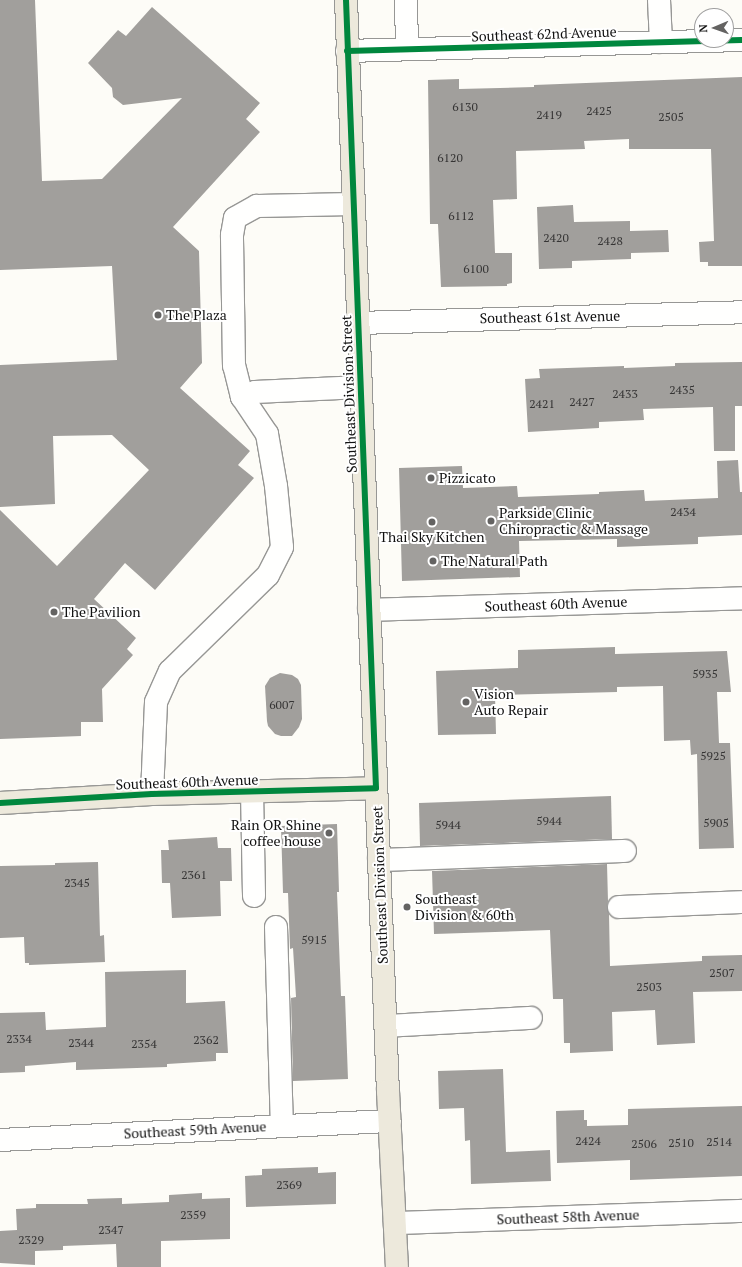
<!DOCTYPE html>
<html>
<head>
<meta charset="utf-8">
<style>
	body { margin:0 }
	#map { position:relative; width:742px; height:1267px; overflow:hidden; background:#fdfcf7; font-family:"PT Serif",serif }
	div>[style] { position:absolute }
	.building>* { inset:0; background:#a19f9c }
	.roads { filter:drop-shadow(1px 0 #979795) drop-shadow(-1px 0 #979795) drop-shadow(0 1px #979795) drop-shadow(0 -1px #979795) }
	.minor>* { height:22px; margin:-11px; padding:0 11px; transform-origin:11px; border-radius:11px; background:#fffffe }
	.major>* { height:22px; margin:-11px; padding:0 11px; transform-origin:11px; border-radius:11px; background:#ede9dc }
	.cycleway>* { height:6px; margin:-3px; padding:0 3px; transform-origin:3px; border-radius:3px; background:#00873e }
	.dots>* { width:11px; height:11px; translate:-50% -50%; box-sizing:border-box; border:2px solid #fff; border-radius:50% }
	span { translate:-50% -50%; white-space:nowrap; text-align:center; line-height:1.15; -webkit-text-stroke:4px #fff; paint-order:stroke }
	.number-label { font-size:12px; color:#353434 }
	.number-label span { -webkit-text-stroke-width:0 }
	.street-label { font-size:14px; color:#111 }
	.poi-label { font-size:14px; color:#111 }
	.left { translate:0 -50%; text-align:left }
	.right { translate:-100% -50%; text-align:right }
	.north { position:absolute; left:694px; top:8px; width:40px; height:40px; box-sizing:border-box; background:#fff; border:1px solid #a0a0a0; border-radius:50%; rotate:268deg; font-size:11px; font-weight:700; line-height:16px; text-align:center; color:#111 }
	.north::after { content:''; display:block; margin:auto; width:14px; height:18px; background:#646362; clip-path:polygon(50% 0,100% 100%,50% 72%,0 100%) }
</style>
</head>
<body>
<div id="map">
	<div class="building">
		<div style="clip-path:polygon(0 0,35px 0,42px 181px,102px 179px,182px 98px,123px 105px,113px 97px,112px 88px,88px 63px,118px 30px,126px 36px,152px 7px,260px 103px,246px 119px,260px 132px,173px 227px,199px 251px,202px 363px,180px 388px,250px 451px,238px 465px,254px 478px,155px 590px,125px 563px,94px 599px,136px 638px,127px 649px,133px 655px,102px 689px,103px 722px,81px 722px,81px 736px,0 739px,0 510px,57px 566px,149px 470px,112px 435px,53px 436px,55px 504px,0 507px,0 365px,117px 360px,112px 266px,0 270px)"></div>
		<div style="clip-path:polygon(742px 77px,742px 266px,708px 266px,708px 262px,700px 262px,699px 242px,714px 241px,711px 149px,629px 149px,629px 139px,584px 141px,585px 149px,516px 151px,517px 199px,493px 200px,495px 253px,512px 253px,512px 283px,507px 284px,507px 286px,441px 287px,438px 224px,430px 224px,428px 80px,459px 79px,459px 89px,534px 87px,534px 85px)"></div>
		<div style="clip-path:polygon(573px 205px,574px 222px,630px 221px,630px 231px,668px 230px,669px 252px,631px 253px,631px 259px,572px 261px,572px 268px,539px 269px,537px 207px)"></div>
		<div style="clip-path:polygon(742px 362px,742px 406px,735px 406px,735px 451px,714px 451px,713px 407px,643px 409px,644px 420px,599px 422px,599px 428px,528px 432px,525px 379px,540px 378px,539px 369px,624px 366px,624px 368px,675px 366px,675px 363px)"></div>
		<div style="clip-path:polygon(738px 460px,740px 492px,742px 492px,742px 535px,698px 537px,698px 544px,617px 547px,617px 539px,519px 541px,520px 577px,402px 581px,399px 468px,462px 466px,463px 488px,517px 486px,518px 497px,599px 494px,599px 492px,644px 490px,645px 501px,718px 498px,717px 461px)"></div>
		<div style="clip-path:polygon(615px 647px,615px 654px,727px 651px,731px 692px,717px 692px,719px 743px,730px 743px,734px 848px,699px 849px,697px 754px,691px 755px,690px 740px,664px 741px,663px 686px,617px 687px,617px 692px,495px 695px,496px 734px,438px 735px,436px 671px,518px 668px,518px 650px)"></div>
		<div style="clip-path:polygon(280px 673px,292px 675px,298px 679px,301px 685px,302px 719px,299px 727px,292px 736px,281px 736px,275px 734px,268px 726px,267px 721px,265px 686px,270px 678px)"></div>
		<div style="clip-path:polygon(611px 796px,612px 839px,420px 846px,419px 803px)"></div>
		<div style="clip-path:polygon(337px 824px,339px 892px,337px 892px,341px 996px,345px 996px,348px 1079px,293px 1081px,291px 998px,296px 997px,293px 948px,290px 949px,288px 893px,283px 893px,281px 826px)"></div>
		<div style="clip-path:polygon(217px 837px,218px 848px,231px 848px,232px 881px,220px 881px,221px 916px,172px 918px,170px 883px,162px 883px,161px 850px,169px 850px,168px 840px)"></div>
		<div style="clip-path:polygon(98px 862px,100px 936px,104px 935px,105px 962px,29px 965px,29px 963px,25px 963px,24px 937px,0 938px,0 866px,55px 865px,55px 863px)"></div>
		<div style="clip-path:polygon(607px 864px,608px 901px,607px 907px,609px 914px,610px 966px,702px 961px,702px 956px,742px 955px,742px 991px,693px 992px,695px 1043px,657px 1045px,655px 1010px,612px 1012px,613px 1051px,570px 1053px,570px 1043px,564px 1043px,563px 999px,553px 999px,550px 930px,434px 934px,432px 871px)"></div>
		<div style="clip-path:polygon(186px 970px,186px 1003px,225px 1001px,228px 1053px,216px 1053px,216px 1061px,167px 1064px,167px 1067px,76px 1070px,76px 1062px,25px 1066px,25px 1072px,0 1073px,0 1013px,45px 1012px,46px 1030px,106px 1027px,105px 972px)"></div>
		<div style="clip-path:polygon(503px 1069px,506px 1152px,550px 1150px,551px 1181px,471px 1184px,470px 1140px,465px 1141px,464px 1108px,439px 1109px,438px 1071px)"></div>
		<div style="clip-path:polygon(742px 1106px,742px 1176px,630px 1180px,630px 1160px,557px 1163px,556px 1111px,584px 1110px,584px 1120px,587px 1120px,587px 1126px,628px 1125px,628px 1109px)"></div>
		<div style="clip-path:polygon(318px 1167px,318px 1173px,336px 1172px,336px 1204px,246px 1207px,245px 1176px,262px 1175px,262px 1169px)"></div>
		<div style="clip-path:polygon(202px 1193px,202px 1199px,230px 1198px,230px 1239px,161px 1241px,161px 1267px,117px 1267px,116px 1244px,63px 1246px,63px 1250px,35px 1251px,35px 1265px,0 1263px,0 1231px,17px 1230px,16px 1209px,36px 1208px,36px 1204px,88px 1204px,87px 1199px,122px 1198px,122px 1204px,169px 1202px,169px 1195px)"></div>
	</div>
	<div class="roads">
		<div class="minor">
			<div style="left:406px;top:0;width:49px;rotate:88.8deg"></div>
			<div style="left:659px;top:0;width:42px;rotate:87.3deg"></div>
			<div style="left:347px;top:51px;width:395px;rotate:-1.6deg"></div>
			<div style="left:358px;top:323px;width:384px;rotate:-1.6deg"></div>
			<div style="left:242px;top:397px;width:14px;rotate:-21deg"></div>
			<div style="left:255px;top:392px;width:106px;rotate:-2.7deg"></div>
			<div style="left:369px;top:610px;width:373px;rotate:-1.8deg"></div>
			<div style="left:252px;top:791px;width:105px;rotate:88.9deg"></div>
			<div style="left:152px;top:794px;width:92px;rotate:-87.5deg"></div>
			<div style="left:156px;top:702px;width:34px;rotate:-66deg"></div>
			<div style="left:170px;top:671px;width:137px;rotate:-44.4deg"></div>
			<div style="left:268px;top:575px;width:31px;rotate:-63deg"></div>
			<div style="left:282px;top:547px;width:61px;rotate:-95.6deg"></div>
			<div style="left:276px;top:486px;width:53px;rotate:-99.8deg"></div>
			<div style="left:267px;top:434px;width:45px;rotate:-124deg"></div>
			<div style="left:242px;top:397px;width:32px;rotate:-104deg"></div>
			<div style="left:234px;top:366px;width:131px;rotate:-90.9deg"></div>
			<div style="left:232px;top:235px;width:17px;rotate:-80deg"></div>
			<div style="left:235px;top:218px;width:25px;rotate:-29deg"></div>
			<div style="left:257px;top:206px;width:96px;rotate:-1.2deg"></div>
			<div style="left:379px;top:860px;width:246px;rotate:-2.1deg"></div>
			<div style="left:619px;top:907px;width:123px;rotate:-2.3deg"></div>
			<div style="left:276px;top:927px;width:198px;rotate:88.3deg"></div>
			<div style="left:386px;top:1026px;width:145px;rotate:-3.2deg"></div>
			<div style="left:0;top:1140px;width:390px;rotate:-2.8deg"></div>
			<div style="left:395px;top:1223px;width:347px;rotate:-2deg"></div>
		</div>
		<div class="major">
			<div style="left:346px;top:0;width:1092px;rotate:87.8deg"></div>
			<div style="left:388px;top:1091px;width:176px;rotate:87.1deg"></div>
			<div style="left:0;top:803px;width:152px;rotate:-3.4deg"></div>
			<div style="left:152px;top:794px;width:224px;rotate:-1.5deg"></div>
		</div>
	</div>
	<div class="cycleway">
		<div style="left:347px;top:51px;width:395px;rotate:-1.6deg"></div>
		<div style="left:0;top:803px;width:152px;rotate:-3.4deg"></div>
		<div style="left:152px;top:794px;width:224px;rotate:-1.5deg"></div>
		<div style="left:376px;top:788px;width:789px;rotate:-92.18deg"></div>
	</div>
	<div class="dots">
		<div style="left:158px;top:315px;background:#646362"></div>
		<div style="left:431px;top:478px;background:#646362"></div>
		<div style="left:491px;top:521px;background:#646362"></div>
		<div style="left:432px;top:522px;background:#646362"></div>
		<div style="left:433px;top:561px;background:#646362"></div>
		<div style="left:54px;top:612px;background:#646362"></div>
		<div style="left:466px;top:702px;background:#646362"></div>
		<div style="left:329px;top:833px;background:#646362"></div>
		<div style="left:407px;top:907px;background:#646362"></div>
	</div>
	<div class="number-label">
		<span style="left:465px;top:107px">6130</span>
		<span style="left:599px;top:111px">2425</span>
		<span style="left:549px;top:115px">2419</span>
		<span style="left:671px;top:117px">2505</span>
		<span style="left:450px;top:158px">6120</span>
		<span style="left:461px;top:216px">6112</span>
		<span style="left:556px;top:238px">2420</span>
		<span style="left:610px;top:241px">2428</span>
		<span style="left:476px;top:269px">6100</span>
		<span style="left:682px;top:390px">2435</span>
		<span style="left:625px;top:394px">2433</span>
		<span style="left:582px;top:402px">2427</span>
		<span style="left:542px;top:404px">2421</span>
		<span style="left:683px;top:512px">2434</span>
		<span style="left:705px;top:674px">5935</span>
		<span style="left:282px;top:705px">6007</span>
		<span style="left:713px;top:756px">5925</span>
		<span style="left:549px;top:821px">5944</span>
		<span style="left:716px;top:823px">5905</span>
		<span style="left:448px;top:825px">5944</span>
		<span style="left:194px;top:875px">2361</span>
		<span style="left:77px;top:883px">2345</span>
		<span style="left:314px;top:940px">5915</span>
		<span style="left:722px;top:973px">2507</span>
		<span style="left:649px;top:987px">2503</span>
		<span style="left:19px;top:1039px">2334</span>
		<span style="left:206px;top:1040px">2362</span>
		<span style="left:81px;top:1043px">2344</span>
		<span style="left:144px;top:1044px">2354</span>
		<span style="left:588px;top:1141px">2424</span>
		<span style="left:719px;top:1142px">2514</span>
		<span style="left:681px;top:1143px">2510</span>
		<span style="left:644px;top:1144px">2506</span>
		<span style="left:289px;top:1185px">2369</span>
		<span style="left:193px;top:1215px">2359</span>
		<span style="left:111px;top:1230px">2347</span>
		<span style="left:31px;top:1240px">2329</span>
	</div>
	<div class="street-label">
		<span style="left:544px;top:34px;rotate:-2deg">Southeast 62nd Avenue</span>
		<span style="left:550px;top:317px;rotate:-1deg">Southeast 61st Avenue</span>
		<span style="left:349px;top:394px;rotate:-92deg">Southeast Division Street</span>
		<span style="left:556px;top:604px;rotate:-2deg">Southeast 60th Avenue</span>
		<span style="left:187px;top:782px;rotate:-2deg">Southeast 60th Avenue</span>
		<span style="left:380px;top:885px;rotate:-92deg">Southeast Division Street</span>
		<span style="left:195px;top:1130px;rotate:-3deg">Southeast 59th Avenue</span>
		<span style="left:568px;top:1217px;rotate:-2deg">Southeast 58th Avenue</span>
	</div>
	<div class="poi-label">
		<span class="left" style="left:166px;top:315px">The Plaza</span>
		<span class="left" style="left:439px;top:478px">Pizzicato</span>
		<span class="left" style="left:499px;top:521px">Parkside Clinic<br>Chiropractic &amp; Massage</span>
		<span style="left:432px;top:537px">Thai Sky Kitchen</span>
		<span class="left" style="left:441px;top:561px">The Natural Path</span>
		<span class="left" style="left:62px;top:612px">The Pavilion</span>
		<span class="left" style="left:474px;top:702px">Vision<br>Auto Repair</span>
		<span class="right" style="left:321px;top:833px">Rain OR Shine<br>coffee house</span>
		<span class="left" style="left:415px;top:907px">Southeast<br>Division &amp; 60th</span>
	</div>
	<div class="north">N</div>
</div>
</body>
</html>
